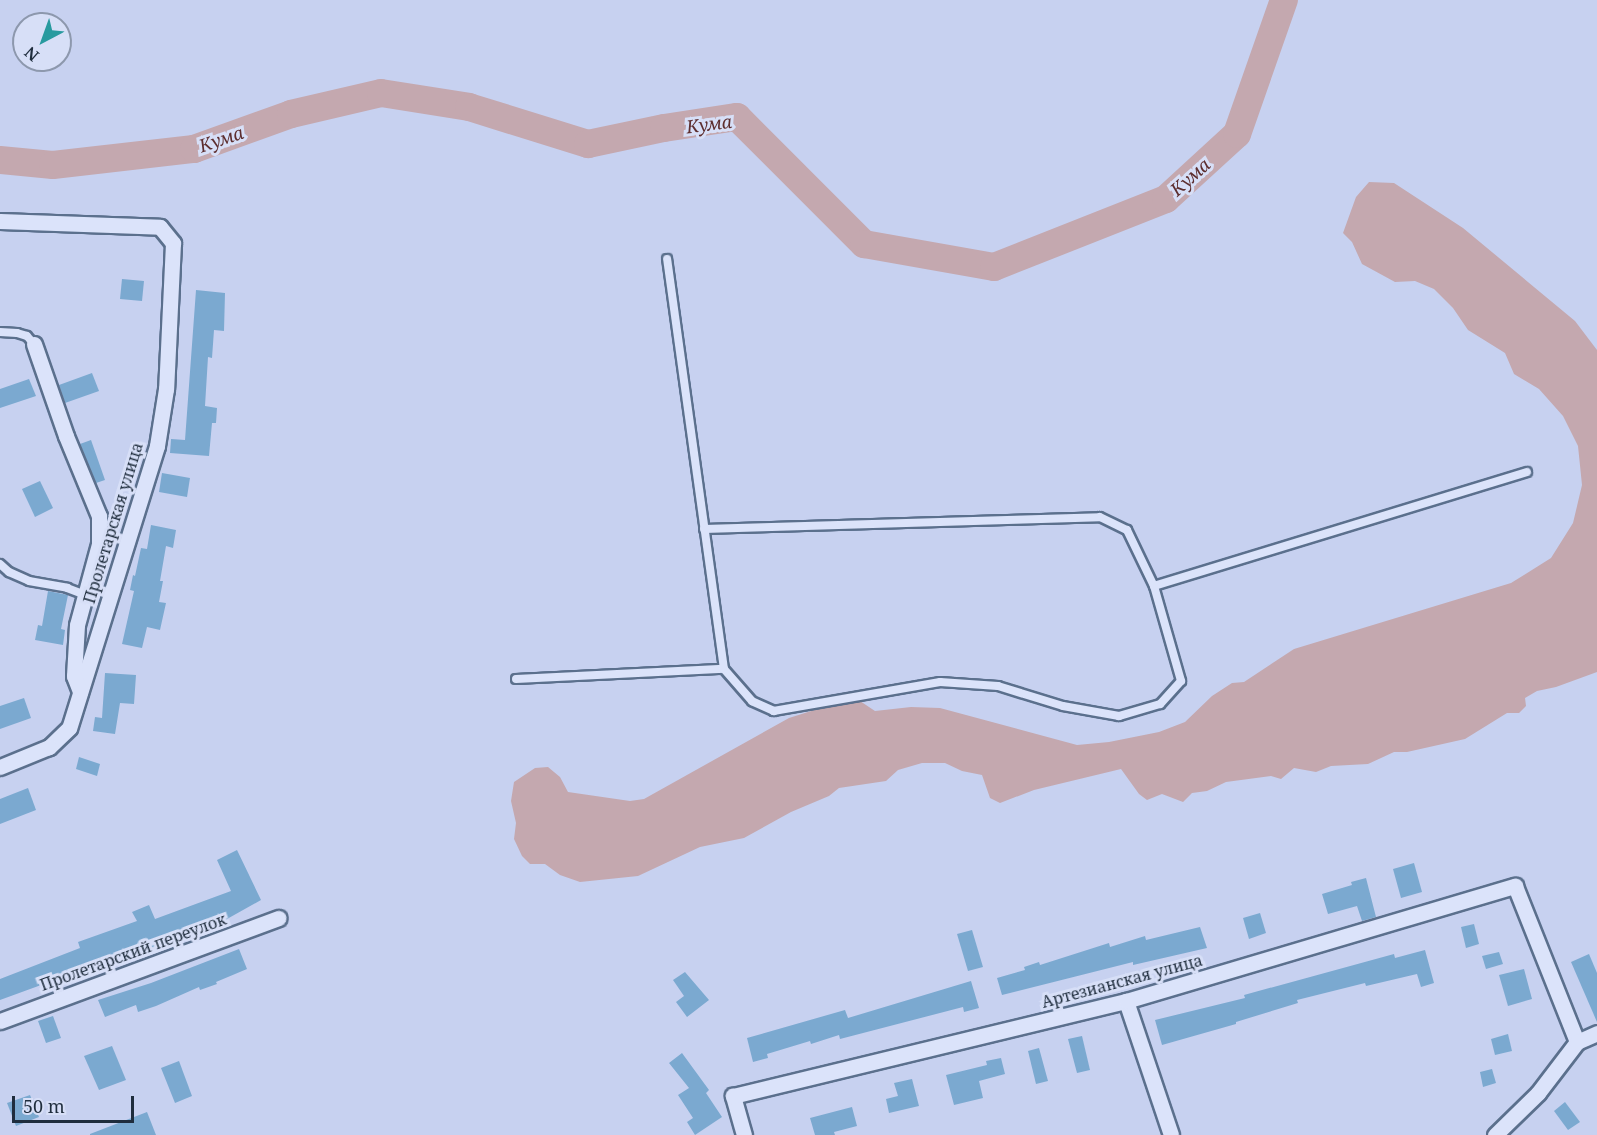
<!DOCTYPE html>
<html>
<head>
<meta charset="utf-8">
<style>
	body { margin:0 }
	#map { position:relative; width:1597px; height:1135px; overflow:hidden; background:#c7d1f0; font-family:"Noto Serif",serif }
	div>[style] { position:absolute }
	.water>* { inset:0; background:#c4a8af }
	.river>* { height:28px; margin:-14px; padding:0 14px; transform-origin:14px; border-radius:14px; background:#c4a8af }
	.building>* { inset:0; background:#7ba9d0 }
	.roads { filter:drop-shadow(2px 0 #5b708d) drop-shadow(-2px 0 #5b708d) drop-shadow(0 2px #5b708d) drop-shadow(0 -2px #5b708d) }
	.service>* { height:8px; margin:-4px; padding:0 4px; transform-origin:4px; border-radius:4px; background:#dbe3fa }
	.minor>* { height:15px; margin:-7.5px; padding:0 7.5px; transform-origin:7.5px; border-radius:7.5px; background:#dbe3fa }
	span { translate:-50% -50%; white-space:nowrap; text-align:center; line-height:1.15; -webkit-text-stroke:6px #d7dff7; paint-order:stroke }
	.street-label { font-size:16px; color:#1f2d3d }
	.water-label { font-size:18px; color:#5d2e2f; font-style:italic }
	.north { position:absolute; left:12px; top:12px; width:60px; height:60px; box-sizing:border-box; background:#d7dff7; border:2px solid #8d98ad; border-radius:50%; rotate:221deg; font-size:16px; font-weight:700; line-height:24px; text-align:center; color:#1f2d3d }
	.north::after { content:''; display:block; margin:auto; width:21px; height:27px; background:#289a9f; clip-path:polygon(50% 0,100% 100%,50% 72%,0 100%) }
	.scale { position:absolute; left:12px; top:1096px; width:122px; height:27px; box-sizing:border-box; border:3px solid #1f2d3d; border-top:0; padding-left:8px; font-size:18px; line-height:21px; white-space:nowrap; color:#1f2d3d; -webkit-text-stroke:4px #d7dff7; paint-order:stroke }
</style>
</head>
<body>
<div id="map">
	<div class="water">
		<div style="clip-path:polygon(1369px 182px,1394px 183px,1463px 228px,1575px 321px,1597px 350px,1597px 672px,1556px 687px,1537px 691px,1525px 698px,1526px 706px,1519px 713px,1507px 713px,1465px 739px,1407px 752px,1394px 752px,1368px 764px,1331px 766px,1316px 772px,1294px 768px,1281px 779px,1271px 776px,1226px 782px,1207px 791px,1192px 793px,1183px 802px,1162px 794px,1147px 800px,1139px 794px,1121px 769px,1034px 790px,1000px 803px,990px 798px,982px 775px,962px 771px,945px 763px,922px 763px,898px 770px,886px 781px,839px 788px,829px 796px,791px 812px,744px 838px,700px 847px,638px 876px,580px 882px,560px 875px,545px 864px,530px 864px,522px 856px,514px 839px,516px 823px,511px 801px,514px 782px,535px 768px,548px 767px,560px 777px,568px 792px,630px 801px,644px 799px,789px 718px,827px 706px,860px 701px,875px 711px,911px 707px,940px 708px,1077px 745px,1109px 742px,1159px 732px,1185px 722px,1212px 696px,1232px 683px,1244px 682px,1294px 649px,1511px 583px,1551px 558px,1573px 523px,1582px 485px,1578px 446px,1563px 416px,1539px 389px,1514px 374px,1505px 353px,1468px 330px,1453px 308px,1434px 289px,1415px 281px,1395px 282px,1362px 264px,1352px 242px,1343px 233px,1356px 197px)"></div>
	</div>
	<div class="river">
		<div style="left:0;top:160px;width:53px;rotate:5.4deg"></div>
		<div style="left:53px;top:165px;width:142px;rotate:-6.5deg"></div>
		<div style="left:194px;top:149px;width:103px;rotate:-19.8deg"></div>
		<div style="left:291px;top:114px;width:92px;rotate:-13.1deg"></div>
		<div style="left:381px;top:93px;width:89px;rotate:9deg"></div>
		<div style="left:469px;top:107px;width:125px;rotate:17.3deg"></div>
		<div style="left:588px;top:144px;width:78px;rotate:-11.9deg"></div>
		<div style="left:664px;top:128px;width:74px;rotate:-8.6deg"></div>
		<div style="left:737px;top:117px;width:180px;rotate:45deg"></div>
		<div style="left:864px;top:244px;width:132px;rotate:10deg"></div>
		<div style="left:994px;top:267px;width:185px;rotate:-21.6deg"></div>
		<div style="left:1166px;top:199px;width:96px;rotate:-42.5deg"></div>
		<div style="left:1237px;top:134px;width:142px;rotate:-70.7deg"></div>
	</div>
	<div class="building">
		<div style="clip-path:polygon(122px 279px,144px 281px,142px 301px,120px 299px)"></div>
		<div style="clip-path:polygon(196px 290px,225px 293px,224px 331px,214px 330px,212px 358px,208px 357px,205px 406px,217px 408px,216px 423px,212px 423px,209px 456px,170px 453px,171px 439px,185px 440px)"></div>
		<div style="clip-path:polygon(92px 373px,99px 391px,65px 403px,59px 385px)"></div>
		<div style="clip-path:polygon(29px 379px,36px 396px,0 408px,0 389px)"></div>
		<div style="clip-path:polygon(91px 440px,105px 480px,96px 483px,80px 444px)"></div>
		<div style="clip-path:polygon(162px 473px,190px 478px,187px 497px,159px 492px)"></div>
		<div style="clip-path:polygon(40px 481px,53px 508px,35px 517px,22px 489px)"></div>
		<div style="clip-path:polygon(151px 525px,176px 530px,173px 548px,166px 546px,160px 581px,163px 581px,159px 602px,166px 603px,160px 630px,147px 627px,142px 648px,122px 644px,134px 591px,130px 590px,133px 575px,135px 576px,141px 548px,147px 549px)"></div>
		<div style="clip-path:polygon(48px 591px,68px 595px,61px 629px,65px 630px,63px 645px,35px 640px,38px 625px,42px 626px)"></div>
		<div style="clip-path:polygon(105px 673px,136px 675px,134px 704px,120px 703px,115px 734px,93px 731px,95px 717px,102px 718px)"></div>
		<div style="clip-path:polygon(24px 698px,31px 718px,0 729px,0 706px)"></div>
		<div style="clip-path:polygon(79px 757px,100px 764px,97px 776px,76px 769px)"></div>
		<div style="clip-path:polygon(28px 788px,36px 810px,0 824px,0 799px)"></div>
		<div style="clip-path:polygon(237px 850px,261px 900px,227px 919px,149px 950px,148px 946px,0 1000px,0 979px,80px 948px,78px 942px,137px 921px,132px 912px,149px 905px,155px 919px,231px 891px,217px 860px)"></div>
		<div style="clip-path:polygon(1414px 863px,1422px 892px,1401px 898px,1393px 869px)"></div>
		<div style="clip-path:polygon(1366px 878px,1376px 917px,1362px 921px,1357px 906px,1328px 914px,1322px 894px,1352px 885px,1351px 882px)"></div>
		<div style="clip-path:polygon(1260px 913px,1266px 933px,1249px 939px,1243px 918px)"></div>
		<div style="clip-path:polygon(1474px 924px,1479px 944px,1466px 948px,1461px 927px)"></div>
		<div style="clip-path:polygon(1200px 927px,1207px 948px,1133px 965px,1133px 962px,1002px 995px,997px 978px,1025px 970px,1024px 967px,1039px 962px,1040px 965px,1109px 943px,1110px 947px,1145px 936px,1146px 940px)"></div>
		<div style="clip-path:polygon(972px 930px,983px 967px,968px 971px,957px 934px)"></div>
		<div style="clip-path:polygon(239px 949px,247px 969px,216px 982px,217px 984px,200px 990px,199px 987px,156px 1006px,138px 1012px,136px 1005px,105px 1017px,98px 1000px,151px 983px)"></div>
		<div style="clip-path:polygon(1425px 950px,1434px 983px,1421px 987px,1417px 974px,1366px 986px,1365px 983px,1297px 1000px,1298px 1003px,1236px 1022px,1236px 1024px,1162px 1045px,1155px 1020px,1245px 998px,1244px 995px,1394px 954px,1395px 958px)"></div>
		<div style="clip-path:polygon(1499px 952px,1503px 964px,1486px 969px,1482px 956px)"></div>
		<div style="clip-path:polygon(1589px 954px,1597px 973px,1597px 1022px,1571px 962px)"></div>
		<div style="clip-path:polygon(1524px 969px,1532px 999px,1508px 1006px,1499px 975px)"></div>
		<div style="clip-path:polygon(685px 972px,709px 1000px,687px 1017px,676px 1002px,684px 996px,673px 980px)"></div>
		<div style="clip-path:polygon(971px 981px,979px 1008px,964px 1012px,963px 1007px,840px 1039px,839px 1035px,811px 1044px,810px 1041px,767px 1054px,768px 1058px,753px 1062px,747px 1038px,845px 1010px,848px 1018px)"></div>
		<div style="clip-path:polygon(53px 1016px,61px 1038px,46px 1043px,38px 1021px)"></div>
		<div style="clip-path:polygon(1508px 1034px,1512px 1051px,1495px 1055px,1491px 1039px)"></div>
		<div style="clip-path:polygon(1082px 1036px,1090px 1070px,1077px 1073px,1068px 1039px)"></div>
		<div style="clip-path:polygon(112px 1046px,126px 1080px,99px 1090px,84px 1056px)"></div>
		<div style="clip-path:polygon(1039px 1048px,1048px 1081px,1036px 1084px,1028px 1051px)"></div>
		<div style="clip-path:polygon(682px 1053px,709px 1090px,706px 1093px,722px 1117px,695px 1135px,687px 1122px,693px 1118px,678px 1095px,689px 1088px,669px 1063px)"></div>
		<div style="clip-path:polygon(1001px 1058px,1005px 1074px,979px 1081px,983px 1098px,954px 1105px,946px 1075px,987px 1065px,986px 1061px)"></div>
		<div style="clip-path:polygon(179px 1061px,192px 1096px,175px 1103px,161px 1068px)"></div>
		<div style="clip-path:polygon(1492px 1069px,1496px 1083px,1483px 1087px,1480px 1072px)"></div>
		<div style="clip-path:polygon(912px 1079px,919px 1106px,889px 1113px,886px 1099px,898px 1096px,894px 1083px)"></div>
		<div style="clip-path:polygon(30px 1095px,39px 1117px,16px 1126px,7px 1103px)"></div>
		<div style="clip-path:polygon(1565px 1102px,1580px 1122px,1568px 1130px,1554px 1111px)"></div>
		<div style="clip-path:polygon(852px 1107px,857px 1126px,834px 1132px,835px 1135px,815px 1135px,810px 1118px)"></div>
		<div style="clip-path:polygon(147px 1112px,156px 1135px,90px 1135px,90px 1134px)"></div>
	</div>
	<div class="roads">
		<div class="service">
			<div style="left:0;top:332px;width:17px;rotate:3deg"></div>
			<div style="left:17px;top:333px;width:10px;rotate:17deg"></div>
			<div style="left:27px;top:336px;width:11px;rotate:49deg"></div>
			<div style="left:704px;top:529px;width:396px;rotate:-1.7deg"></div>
			<div style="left:1100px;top:517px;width:30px;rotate:26deg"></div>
			<div style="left:1127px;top:530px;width:62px;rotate:64.3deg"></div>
			<div style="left:1154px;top:586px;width:99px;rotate:74.1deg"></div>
			<div style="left:1181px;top:681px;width:31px;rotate:132deg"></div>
			<div style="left:1160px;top:704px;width:43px;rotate:163.7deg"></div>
			<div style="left:1119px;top:716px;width:57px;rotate:-169.9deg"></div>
			<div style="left:1063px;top:706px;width:68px;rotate:-162.9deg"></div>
			<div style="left:998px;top:686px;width:58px;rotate:-176.1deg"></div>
			<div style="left:940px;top:682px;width:169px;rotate:170.1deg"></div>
			<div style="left:774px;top:711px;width:24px;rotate:-156deg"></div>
			<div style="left:752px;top:701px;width:43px;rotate:-131.2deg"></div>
			<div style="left:0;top:564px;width:12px;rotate:42deg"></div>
			<div style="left:9px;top:572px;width:22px;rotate:24deg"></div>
			<div style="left:29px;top:581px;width:39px;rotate:10deg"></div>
			<div style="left:67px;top:588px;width:19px;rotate:21deg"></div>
			<div style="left:1154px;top:586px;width:390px;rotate:-17deg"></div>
			<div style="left:516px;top:679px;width:208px;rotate:-2.8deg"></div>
			<div style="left:724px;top:669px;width:414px;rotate:-97.9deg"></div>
		</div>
		<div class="minor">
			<div style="left:0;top:221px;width:160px;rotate:2.1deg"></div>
			<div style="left:160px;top:227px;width:21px;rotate:51deg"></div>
			<div style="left:173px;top:243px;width:146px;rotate:92.7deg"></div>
			<div style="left:166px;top:389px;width:58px;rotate:99deg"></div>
			<div style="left:157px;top:446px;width:295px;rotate:107.3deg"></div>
			<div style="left:69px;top:728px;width:28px;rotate:136deg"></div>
			<div style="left:49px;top:747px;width:53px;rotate:157.8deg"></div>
			<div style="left:34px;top:344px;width:97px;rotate:70.8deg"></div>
			<div style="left:66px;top:436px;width:87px;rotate:67.6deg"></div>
			<div style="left:99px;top:516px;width:28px;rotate:90deg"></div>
			<div style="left:99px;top:544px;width:84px;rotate:105.2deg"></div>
			<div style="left:77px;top:625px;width:51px;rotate:93.4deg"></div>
			<div style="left:74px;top:676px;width:17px;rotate:69deg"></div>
			<div style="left:1126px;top:1001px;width:141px;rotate:71.4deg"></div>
			<div style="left:0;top:1021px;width:297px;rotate:-20.3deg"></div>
			<div style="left:744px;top:1135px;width:41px;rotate:-105.8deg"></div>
			<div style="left:733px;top:1096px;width:404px;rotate:-13.6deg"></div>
			<div style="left:1126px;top:1001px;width:406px;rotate:-16.5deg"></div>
			<div style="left:1515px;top:886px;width:168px;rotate:68.3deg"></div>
			<div style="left:1495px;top:1135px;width:60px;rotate:-44.3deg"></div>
			<div style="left:1538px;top:1093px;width:64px;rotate:-52.6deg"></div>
			<div style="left:1577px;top:1042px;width:22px;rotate:-24deg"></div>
		</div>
	</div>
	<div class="street-label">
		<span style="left:113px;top:523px;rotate:-73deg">Пролетарская улица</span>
		<span style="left:133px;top:952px;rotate:-20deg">Пролетарский переулок</span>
		<span style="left:1122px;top:981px;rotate:-15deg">Артезианская улица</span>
	</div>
	<div class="water-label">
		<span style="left:709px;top:124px;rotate:-7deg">Кума</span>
		<span style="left:221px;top:139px;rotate:-19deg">Кума</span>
		<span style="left:1190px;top:177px;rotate:-42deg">Кума</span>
	</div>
	<div class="north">N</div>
	<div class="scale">50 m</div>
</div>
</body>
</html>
